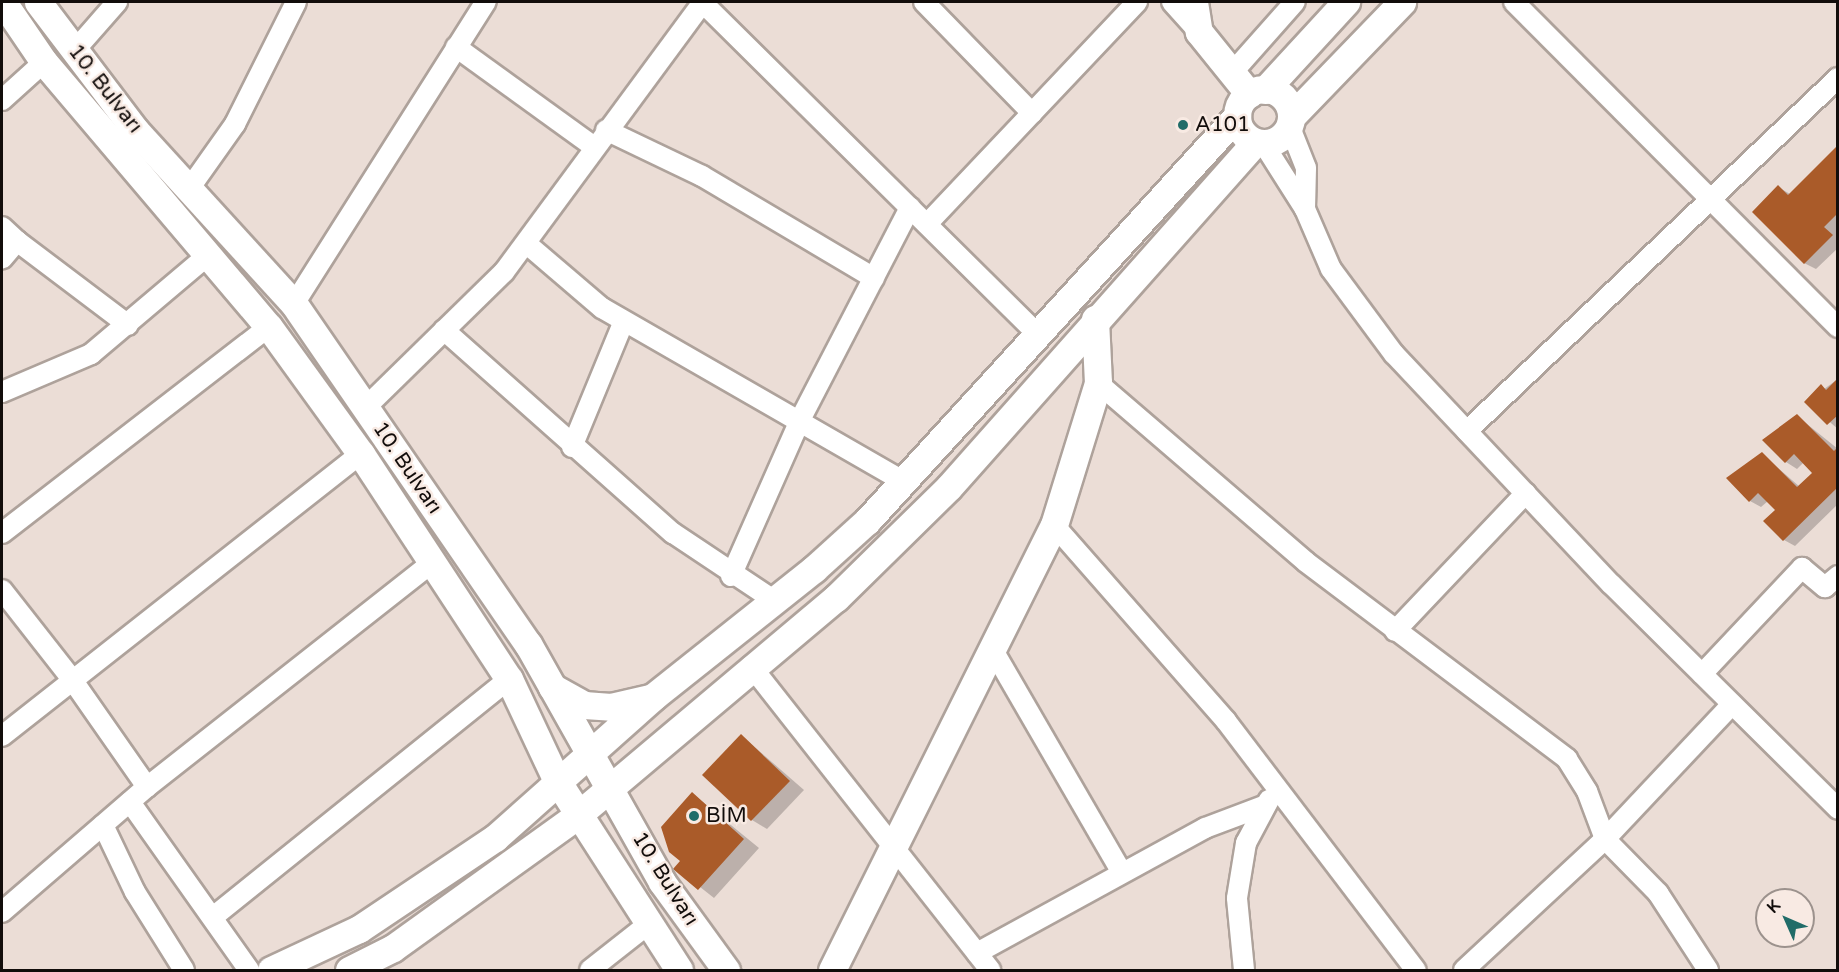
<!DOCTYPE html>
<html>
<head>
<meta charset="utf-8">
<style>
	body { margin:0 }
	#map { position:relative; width:1839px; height:972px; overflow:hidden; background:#ebddd6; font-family:"Varela Round",sans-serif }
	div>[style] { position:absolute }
	.shadow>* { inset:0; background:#0003 }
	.building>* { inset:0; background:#aa5b29 }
	.roads { filter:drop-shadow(2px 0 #aea29b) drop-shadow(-2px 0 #aea29b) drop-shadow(0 2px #aea29b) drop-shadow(0 -2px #aea29b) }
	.street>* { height:20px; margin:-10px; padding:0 10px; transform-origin:10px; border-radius:10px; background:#fff }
	.secondary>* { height:27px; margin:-13.5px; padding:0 13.5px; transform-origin:13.5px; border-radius:13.5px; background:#fff }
	.secondary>.ring { margin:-13.5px; padding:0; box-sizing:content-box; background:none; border:27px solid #fff; border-radius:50% }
	.dots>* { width:16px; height:16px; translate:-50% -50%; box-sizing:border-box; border:3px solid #f8eae3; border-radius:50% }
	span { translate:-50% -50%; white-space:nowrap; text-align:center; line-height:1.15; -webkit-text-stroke:5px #f8eae3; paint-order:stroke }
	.street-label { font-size:21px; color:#120d0b }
	.poi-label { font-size:21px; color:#120d0b }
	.left { translate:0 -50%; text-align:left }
	.frame { position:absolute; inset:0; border:3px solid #120d0b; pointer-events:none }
	.north { position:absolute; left:1755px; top:888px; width:60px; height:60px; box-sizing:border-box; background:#f8eae3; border:2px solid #9c928d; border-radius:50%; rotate:315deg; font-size:16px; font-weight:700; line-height:24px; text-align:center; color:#120d0b }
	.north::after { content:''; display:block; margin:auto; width:21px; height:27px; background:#206c68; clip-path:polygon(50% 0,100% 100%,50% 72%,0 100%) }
</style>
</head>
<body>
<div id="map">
	<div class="shadow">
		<div style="clip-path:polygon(1838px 147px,1838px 248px,1816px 269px,1804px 263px,1778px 187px,1790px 194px)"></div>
		<div style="clip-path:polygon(1838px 379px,1838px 429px,1806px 402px)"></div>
		<div style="clip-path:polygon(1797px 416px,1838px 449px,1838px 504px,1795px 546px,1784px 540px,1777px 510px,1768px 501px,1761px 507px,1750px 501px,1762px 454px,1800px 487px,1814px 473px,1804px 462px,1797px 469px,1786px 462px,1764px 440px)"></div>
		<div style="clip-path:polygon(742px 736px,804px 790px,767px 829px,752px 820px)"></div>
		<div style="clip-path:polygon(693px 794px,759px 848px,714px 898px,676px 868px,682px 861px)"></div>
	</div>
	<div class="building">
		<div style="clip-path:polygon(1838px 145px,1838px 213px,1824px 227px,1833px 235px,1804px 264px,1752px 212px,1778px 185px,1788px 195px)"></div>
		<div style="clip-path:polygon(1838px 378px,1838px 415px,1827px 425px,1804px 402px,1821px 384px,1826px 390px)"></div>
		<div style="clip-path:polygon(1797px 414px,1834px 451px,1838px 447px,1838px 487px,1783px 541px,1763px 521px,1775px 510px,1758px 493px,1749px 502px,1726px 478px,1762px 452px,1797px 487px,1812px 473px,1794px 454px,1785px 463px,1762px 440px)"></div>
		<div style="clip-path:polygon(741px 734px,790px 781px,751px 821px,702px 775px)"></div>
		<div style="clip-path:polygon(692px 792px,744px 839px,698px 890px,673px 869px,680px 861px,669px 852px,661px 827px)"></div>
	</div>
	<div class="roads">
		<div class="street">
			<div style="left:702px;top:2px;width:471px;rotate:44.7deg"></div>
			<div style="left:924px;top:2px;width:155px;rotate:45.8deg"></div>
			<div style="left:1032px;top:113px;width:153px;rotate:133.4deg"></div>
			<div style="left:1172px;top:2px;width:40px;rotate:48deg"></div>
			<div style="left:1514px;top:2px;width:459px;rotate:45.1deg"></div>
			<div style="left:456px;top:47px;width:169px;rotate:35.9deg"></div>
			<div style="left:75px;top:50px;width:64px;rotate:-48.8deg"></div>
			<div style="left:1231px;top:74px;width:96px;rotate:-48.4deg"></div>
			<div style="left:2px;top:100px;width:57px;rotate:-42.1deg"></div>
			<div style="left:1032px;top:113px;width:153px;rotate:-46.6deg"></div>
			<div style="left:1289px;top:125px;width:46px;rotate:68.4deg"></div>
			<div style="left:1306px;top:168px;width:41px;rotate:91.4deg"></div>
			<div style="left:606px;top:130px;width:106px;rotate:25.6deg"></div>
			<div style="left:702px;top:176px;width:200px;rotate:30.7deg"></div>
			<div style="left:1263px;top:143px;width:78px;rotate:57.5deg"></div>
			<div style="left:1305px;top:209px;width:65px;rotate:66.6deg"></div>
			<div style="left:1331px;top:269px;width:106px;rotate:53.5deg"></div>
			<div style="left:1394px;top:354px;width:316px;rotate:46.7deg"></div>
			<div style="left:1611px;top:584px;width:320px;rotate:44.7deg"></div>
			<div style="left:189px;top:189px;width:80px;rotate:-54.7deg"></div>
			<div style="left:235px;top:124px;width:136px;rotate:-63.4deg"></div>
			<div style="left:2px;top:227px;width:21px;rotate:43deg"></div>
			<div style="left:17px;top:241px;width:23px;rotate:130deg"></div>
			<div style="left:17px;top:241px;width:139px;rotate:37.1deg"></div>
			<div style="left:527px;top:244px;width:99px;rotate:40.5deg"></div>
			<div style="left:602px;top:308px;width:347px;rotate:29.9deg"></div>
			<div style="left:294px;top:304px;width:358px;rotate:-57.6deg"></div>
			<div style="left:444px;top:330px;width:306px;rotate:41.6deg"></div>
			<div style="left:673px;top:533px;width:123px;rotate:33.7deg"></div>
			<div style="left:1098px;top:383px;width:274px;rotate:40.7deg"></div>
			<div style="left:1306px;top:562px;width:327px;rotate:37deg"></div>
			<div style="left:1567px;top:759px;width:38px;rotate:58deg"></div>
			<div style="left:1587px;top:791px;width:51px;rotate:69.4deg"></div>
			<div style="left:1605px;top:839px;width:76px;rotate:45.5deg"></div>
			<div style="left:1658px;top:893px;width:92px;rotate:57deg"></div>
			<div style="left:2px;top:392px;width:97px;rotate:-23.1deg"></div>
			<div style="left:91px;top:354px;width:153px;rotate:-40.2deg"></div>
			<div style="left:365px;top:408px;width:194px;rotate:-44.4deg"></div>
			<div style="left:504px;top:272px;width:335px;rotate:-53.6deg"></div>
			<div style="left:1467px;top:431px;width:512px;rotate:-43.58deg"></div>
			<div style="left:572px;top:447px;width:136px;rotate:-67.6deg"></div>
			<div style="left:1054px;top:525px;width:261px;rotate:48.7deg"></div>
			<div style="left:1226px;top:721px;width:313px;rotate:52.7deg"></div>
			<div style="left:2px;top:533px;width:337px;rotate:-37.7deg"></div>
			<div style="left:731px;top:576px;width:173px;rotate:-66.1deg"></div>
			<div style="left:801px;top:418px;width:237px;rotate:-62.6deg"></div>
			<div style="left:2px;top:590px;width:112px;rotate:51.9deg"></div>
			<div style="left:71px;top:678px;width:133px;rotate:55.1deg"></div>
			<div style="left:1395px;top:631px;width:190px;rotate:-46.5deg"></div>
			<div style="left:994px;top:652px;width:255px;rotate:59.9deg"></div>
			<div style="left:751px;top:666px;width:387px;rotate:51.8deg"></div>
			<div style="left:1702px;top:674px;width:146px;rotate:-46.7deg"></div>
			<div style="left:1802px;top:568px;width:30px;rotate:40deg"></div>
			<div style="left:1825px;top:587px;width:17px;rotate:-40deg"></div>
			<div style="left:2px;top:736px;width:457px;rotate:-38.2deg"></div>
			<div style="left:130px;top:802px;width:206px;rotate:54.7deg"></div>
			<div style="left:103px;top:825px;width:74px;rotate:64.5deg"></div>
			<div style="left:135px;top:892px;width:92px;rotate:57.9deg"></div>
			<div style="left:2px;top:912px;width:191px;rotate:-40.8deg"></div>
			<div style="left:147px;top:787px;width:364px;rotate:-38.2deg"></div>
			<div style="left:213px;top:917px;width:380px;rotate:-38.8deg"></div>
			<div style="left:977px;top:953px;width:260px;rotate:-28.7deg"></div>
			<div style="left:1205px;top:828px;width:65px;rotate:-20.7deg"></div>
			<div style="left:590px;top:970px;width:71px;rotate:-38.2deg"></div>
			<div style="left:1244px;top:970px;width:72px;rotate:-95.6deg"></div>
			<div style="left:1237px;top:898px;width:56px;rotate:-80.7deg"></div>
			<div style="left:1246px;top:843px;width:49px;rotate:-61.9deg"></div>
			<div style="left:1464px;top:970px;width:192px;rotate:-42.9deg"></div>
			<div style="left:1605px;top:839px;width:185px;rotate:-46.7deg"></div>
		</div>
		<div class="secondary">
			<div style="left:3px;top:2px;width:73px;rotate:55.7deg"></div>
			<div style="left:44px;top:62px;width:348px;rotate:49.7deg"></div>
			<div style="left:269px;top:327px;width:157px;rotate:54.1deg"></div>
			<div style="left:361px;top:454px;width:269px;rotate:56.7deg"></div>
			<div style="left:509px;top:679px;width:110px;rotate:64.8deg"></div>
			<div style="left:556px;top:779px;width:227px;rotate:57.2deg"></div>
			<div style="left:38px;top:2px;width:162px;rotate:52.8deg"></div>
			<div style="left:136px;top:131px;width:234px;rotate:47.6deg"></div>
			<div style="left:294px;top:304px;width:413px;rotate:55.5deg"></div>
			<div style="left:528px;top:644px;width:273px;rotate:60.6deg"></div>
			<div style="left:662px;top:882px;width:109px;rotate:54deg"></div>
			<div style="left:1194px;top:2px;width:30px;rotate:81deg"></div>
			<div style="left:1199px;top:32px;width:80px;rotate:51.1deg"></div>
			<div class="ring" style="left:1237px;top:89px;width:27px;height:27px"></div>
			<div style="left:1265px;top:90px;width:120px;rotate:-47.4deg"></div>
			<div style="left:1291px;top:117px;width:160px;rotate:-46deg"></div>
			<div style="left:552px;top:687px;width:37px;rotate:29deg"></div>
			<div style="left:584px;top:705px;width:27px;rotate:4deg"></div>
			<div style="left:611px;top:707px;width:39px;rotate:-13deg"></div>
			<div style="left:271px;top:970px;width:97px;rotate:-25deg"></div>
			<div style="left:359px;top:929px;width:164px;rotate:-33.8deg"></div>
			<div style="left:495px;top:838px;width:212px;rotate:-41.7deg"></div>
			<div style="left:653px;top:697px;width:206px;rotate:-38.5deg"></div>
			<div style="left:814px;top:569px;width:72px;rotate:-42.2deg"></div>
			<div style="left:867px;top:521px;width:549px;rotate:-47.59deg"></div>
			<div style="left:349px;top:970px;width:49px;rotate:-26.6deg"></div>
			<div style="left:393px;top:948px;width:228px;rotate:-35.7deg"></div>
			<div style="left:578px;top:815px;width:337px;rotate:-40.1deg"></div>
			<div style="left:836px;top:598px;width:158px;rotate:-44.5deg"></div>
			<div style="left:949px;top:487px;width:461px;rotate:-48.4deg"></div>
			<div style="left:832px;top:970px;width:497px;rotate:-63.5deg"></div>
			<div style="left:1054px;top:525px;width:149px;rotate:-72.8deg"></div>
			<div style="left:1098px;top:383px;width:64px;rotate:-92.7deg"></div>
		</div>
	</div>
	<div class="dots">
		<div style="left:1183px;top:125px;background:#206c68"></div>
		<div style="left:694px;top:816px;background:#206c68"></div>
	</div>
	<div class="street-label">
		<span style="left:105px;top:89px;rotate:52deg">10. Bulvarı</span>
		<span style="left:407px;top:468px;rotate:56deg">10. Bulvarı</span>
		<span style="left:665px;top:879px;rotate:58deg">10. Bulvarı</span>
	</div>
	<div class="poi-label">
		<span class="left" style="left:1195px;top:125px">A101</span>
		<span class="left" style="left:706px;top:816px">BİM</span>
	</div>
	<div class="frame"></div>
	<div class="north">K</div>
</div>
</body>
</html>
